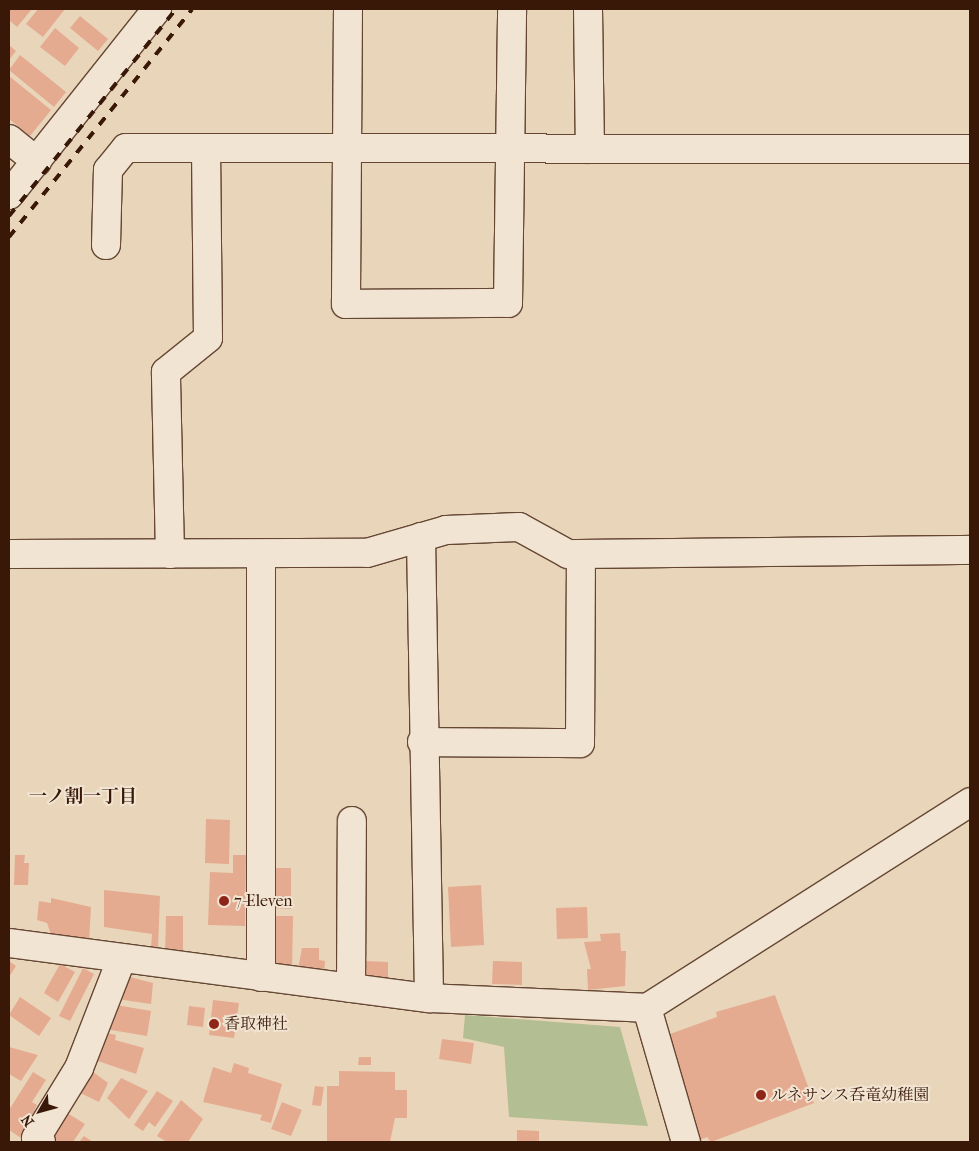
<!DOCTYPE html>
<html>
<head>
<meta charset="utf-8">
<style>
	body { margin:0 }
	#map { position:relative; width:979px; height:1151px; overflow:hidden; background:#e9d5ba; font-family:"IM FELL French Canon","Noto Serif JP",serif }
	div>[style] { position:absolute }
	.green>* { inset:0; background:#b3be92 }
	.building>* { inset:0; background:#e5ab90 }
	.roads { filter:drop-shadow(1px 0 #654734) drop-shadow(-1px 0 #654734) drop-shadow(0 1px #654734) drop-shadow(0 -1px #654734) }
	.minor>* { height:28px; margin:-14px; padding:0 14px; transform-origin:14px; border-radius:14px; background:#f1e4d2 }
	.rail>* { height:4px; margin-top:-2px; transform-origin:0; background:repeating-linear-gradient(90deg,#391807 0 9px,transparent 0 18px) }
	.dots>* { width:14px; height:14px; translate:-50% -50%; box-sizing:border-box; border:2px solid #f1e4d2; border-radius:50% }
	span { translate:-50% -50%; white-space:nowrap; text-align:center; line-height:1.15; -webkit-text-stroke:4px #f1e4d2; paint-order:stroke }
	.poi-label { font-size:16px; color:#391807 }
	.left { translate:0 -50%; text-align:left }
	.neighbourhood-label { font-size:18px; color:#391807; font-weight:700 }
	.frame { position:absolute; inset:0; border:10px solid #391807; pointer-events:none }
	.north { position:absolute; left:15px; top:1086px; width:50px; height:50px; -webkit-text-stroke:4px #f1e4d2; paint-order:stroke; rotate:232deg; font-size:14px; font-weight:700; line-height:20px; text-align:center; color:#391807 }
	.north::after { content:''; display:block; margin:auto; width:18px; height:22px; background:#391807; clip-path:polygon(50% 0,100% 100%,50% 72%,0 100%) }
</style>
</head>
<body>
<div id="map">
	<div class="green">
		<div style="clip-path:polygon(465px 1015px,620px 1027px,648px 1126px,509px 1117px,504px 1047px,463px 1038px)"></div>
	</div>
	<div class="building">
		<div style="clip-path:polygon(10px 9px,32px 9px,17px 27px,9px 20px)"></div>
		<div style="clip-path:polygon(38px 9px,65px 9px,43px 37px,26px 24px)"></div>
		<div style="clip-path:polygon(80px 16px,108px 39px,98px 51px,70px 28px)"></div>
		<div style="clip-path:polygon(55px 28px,79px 48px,65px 66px,40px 47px)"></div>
		<div style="clip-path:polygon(9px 45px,16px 51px,9px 60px)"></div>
		<div style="clip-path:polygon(20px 55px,66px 92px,54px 107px,9px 70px)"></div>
		<div style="clip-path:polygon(9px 76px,51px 110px,30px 136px,9px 119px)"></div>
		<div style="clip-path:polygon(206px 819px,230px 820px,229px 864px,205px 863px)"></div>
		<div style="clip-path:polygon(15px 855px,25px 855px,24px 863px,29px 863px,28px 885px,14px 885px)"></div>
		<div style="clip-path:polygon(233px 855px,246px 855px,245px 926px,208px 925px,210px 872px,233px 873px)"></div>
		<div style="clip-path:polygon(274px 868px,291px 868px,291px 909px,273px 908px)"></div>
		<div style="clip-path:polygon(481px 885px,484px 945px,451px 947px,448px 887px)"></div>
		<div style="clip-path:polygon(104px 890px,160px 896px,158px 948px,151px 948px,152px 934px,104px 927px)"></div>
		<div style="clip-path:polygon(51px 898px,91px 907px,89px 942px,51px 935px,47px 923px,37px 920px,39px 901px,51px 903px)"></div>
		<div style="clip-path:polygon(587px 907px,588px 938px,557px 939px,556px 908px)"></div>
		<div style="clip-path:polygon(166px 916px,183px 916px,183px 954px,165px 954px)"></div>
		<div style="clip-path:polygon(273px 916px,293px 916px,292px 972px,271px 971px)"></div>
		<div style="clip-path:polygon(620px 933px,621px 951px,626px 951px,625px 986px,588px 990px,587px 969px,591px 969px,584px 942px,601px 941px,600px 934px)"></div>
		<div style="clip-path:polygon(302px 948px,319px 948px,319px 960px,325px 961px,324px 976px,297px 974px)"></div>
		<div style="clip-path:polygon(9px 961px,16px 966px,9px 977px)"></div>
		<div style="clip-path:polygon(365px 961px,388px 962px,388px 982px,365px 981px)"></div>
		<div style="clip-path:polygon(493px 961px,522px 962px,522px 985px,492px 984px)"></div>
		<div style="clip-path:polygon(60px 964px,75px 972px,58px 1002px,44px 993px)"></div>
		<div style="clip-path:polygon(83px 968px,94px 974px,70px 1021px,59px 1016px)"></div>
		<div style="clip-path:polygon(122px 975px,153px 983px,151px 1004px,110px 998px)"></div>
		<div style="clip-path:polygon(775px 995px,814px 1103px,711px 1142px,707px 1137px,697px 1141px,670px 1034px,717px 1017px,716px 1012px)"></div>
		<div style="clip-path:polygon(20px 997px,51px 1018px,39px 1036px,9px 1015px)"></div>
		<div style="clip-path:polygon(213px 1000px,239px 1003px,234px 1038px,209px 1035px)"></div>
		<div style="clip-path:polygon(110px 1004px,151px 1011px,147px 1036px,105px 1029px)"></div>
		<div style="clip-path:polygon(189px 1006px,205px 1008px,203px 1027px,187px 1025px)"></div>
		<div style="clip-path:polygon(97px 1031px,116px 1035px,115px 1040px,144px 1048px,136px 1074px,95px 1060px)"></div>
		<div style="clip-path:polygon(442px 1039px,474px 1043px,471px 1064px,439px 1059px)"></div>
		<div style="clip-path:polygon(9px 1047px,38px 1055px,21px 1081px,9px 1074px)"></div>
		<div style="clip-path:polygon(359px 1057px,371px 1057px,371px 1065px,358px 1065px)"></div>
		<div style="clip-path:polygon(234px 1063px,249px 1068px,248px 1073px,282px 1084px,271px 1123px,260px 1120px,262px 1115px,203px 1102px,213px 1067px,231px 1073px)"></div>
		<div style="clip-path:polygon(89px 1069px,108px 1083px,99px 1102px,72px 1089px)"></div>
		<div style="clip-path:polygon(339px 1071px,395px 1072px,395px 1090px,407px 1090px,407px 1118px,395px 1118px,390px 1142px,327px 1142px,327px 1086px,339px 1086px)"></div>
		<div style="clip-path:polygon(33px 1072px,46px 1080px,32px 1102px,37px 1105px,21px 1138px,9px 1130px,9px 1110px)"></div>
		<div style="clip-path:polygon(121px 1078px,148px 1091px,129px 1119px,107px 1098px)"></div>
		<div style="clip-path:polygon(315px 1086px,324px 1087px,321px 1106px,312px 1105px)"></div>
		<div style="clip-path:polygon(157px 1091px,173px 1101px,155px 1127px,149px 1122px,143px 1131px,134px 1125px)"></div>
		<div style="clip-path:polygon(181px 1100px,203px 1119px,188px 1142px,167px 1142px,157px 1136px)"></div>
		<div style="clip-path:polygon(282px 1102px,302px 1110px,291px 1136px,271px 1129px)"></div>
		<div style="clip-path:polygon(64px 1111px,85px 1124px,73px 1142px,57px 1142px,48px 1136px)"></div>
		<div style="clip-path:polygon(517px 1130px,539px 1131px,539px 1142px,517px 1142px)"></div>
		<div style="clip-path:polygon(84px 1136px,93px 1142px,79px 1142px)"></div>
	</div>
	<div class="roads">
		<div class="minor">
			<div style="left:348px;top:9px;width:295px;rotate:90.4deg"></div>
			<div style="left:346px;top:304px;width:162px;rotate:-0.4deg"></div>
			<div style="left:508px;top:303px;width:294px;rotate:-89.2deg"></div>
			<div style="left:588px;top:9px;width:140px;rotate:89.2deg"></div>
			<div style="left:9px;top:139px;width:36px;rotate:39deg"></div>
			<div style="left:9px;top:195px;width:238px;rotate:-51.5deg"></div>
			<div style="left:106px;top:245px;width:75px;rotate:-88.5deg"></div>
			<div style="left:108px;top:170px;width:28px;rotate:-51deg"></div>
			<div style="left:126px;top:148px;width:844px;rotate:0.07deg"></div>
			<div style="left:421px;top:537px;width:461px;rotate:89deg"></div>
			<div style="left:9px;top:554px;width:358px;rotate:-0.2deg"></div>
			<div style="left:367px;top:553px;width:82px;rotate:-16.2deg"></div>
			<div style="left:446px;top:530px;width:73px;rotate:-2.4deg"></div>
			<div style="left:519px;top:527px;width:56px;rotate:28.9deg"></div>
			<div style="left:568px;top:554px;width:402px;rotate:-0.6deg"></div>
			<div style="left:170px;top:554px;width:182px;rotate:-91.3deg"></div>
			<div style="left:166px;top:372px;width:54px;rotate:-39deg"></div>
			<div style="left:208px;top:338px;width:190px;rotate:-90.6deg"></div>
			<div style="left:261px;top:554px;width:423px;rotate:90deg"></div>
			<div style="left:422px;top:742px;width:158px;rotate:0.4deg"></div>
			<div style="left:580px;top:743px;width:189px;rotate:-89.7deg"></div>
			<div style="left:9px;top:943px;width:424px;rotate:7.5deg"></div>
			<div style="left:429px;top:998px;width:218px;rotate:2.6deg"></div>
			<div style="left:647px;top:1008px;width:383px;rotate:-32.5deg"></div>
			<div style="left:351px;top:988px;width:167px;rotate:-89.7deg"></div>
			<div style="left:647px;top:1008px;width:140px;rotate:73.8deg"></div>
			<div style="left:41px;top:1142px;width:6px;rotate:-141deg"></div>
			<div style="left:36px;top:1138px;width:82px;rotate:-58.4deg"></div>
			<div style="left:79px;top:1068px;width:116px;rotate:-68.7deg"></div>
		</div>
	</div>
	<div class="rail">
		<div style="left:9px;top:216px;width:266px;rotate:-51.1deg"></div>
		<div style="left:9px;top:237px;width:292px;rotate:-51.2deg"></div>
	</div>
	<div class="dots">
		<div style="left:224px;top:901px;background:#8f2418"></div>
		<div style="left:214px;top:1024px;background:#8f2418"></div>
		<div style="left:761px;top:1095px;background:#8f2418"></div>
	</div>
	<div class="poi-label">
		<span class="left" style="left:234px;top:901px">7-Eleven</span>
		<span class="left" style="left:224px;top:1024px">香取神社</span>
		<span class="left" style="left:771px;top:1095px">ルネサンス呑竜幼稚園</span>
	</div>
	<div class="neighbourhood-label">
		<span style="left:83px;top:797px">一ノ割一丁目</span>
	</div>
	<div class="frame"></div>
	<div class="north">N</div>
</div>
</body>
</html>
